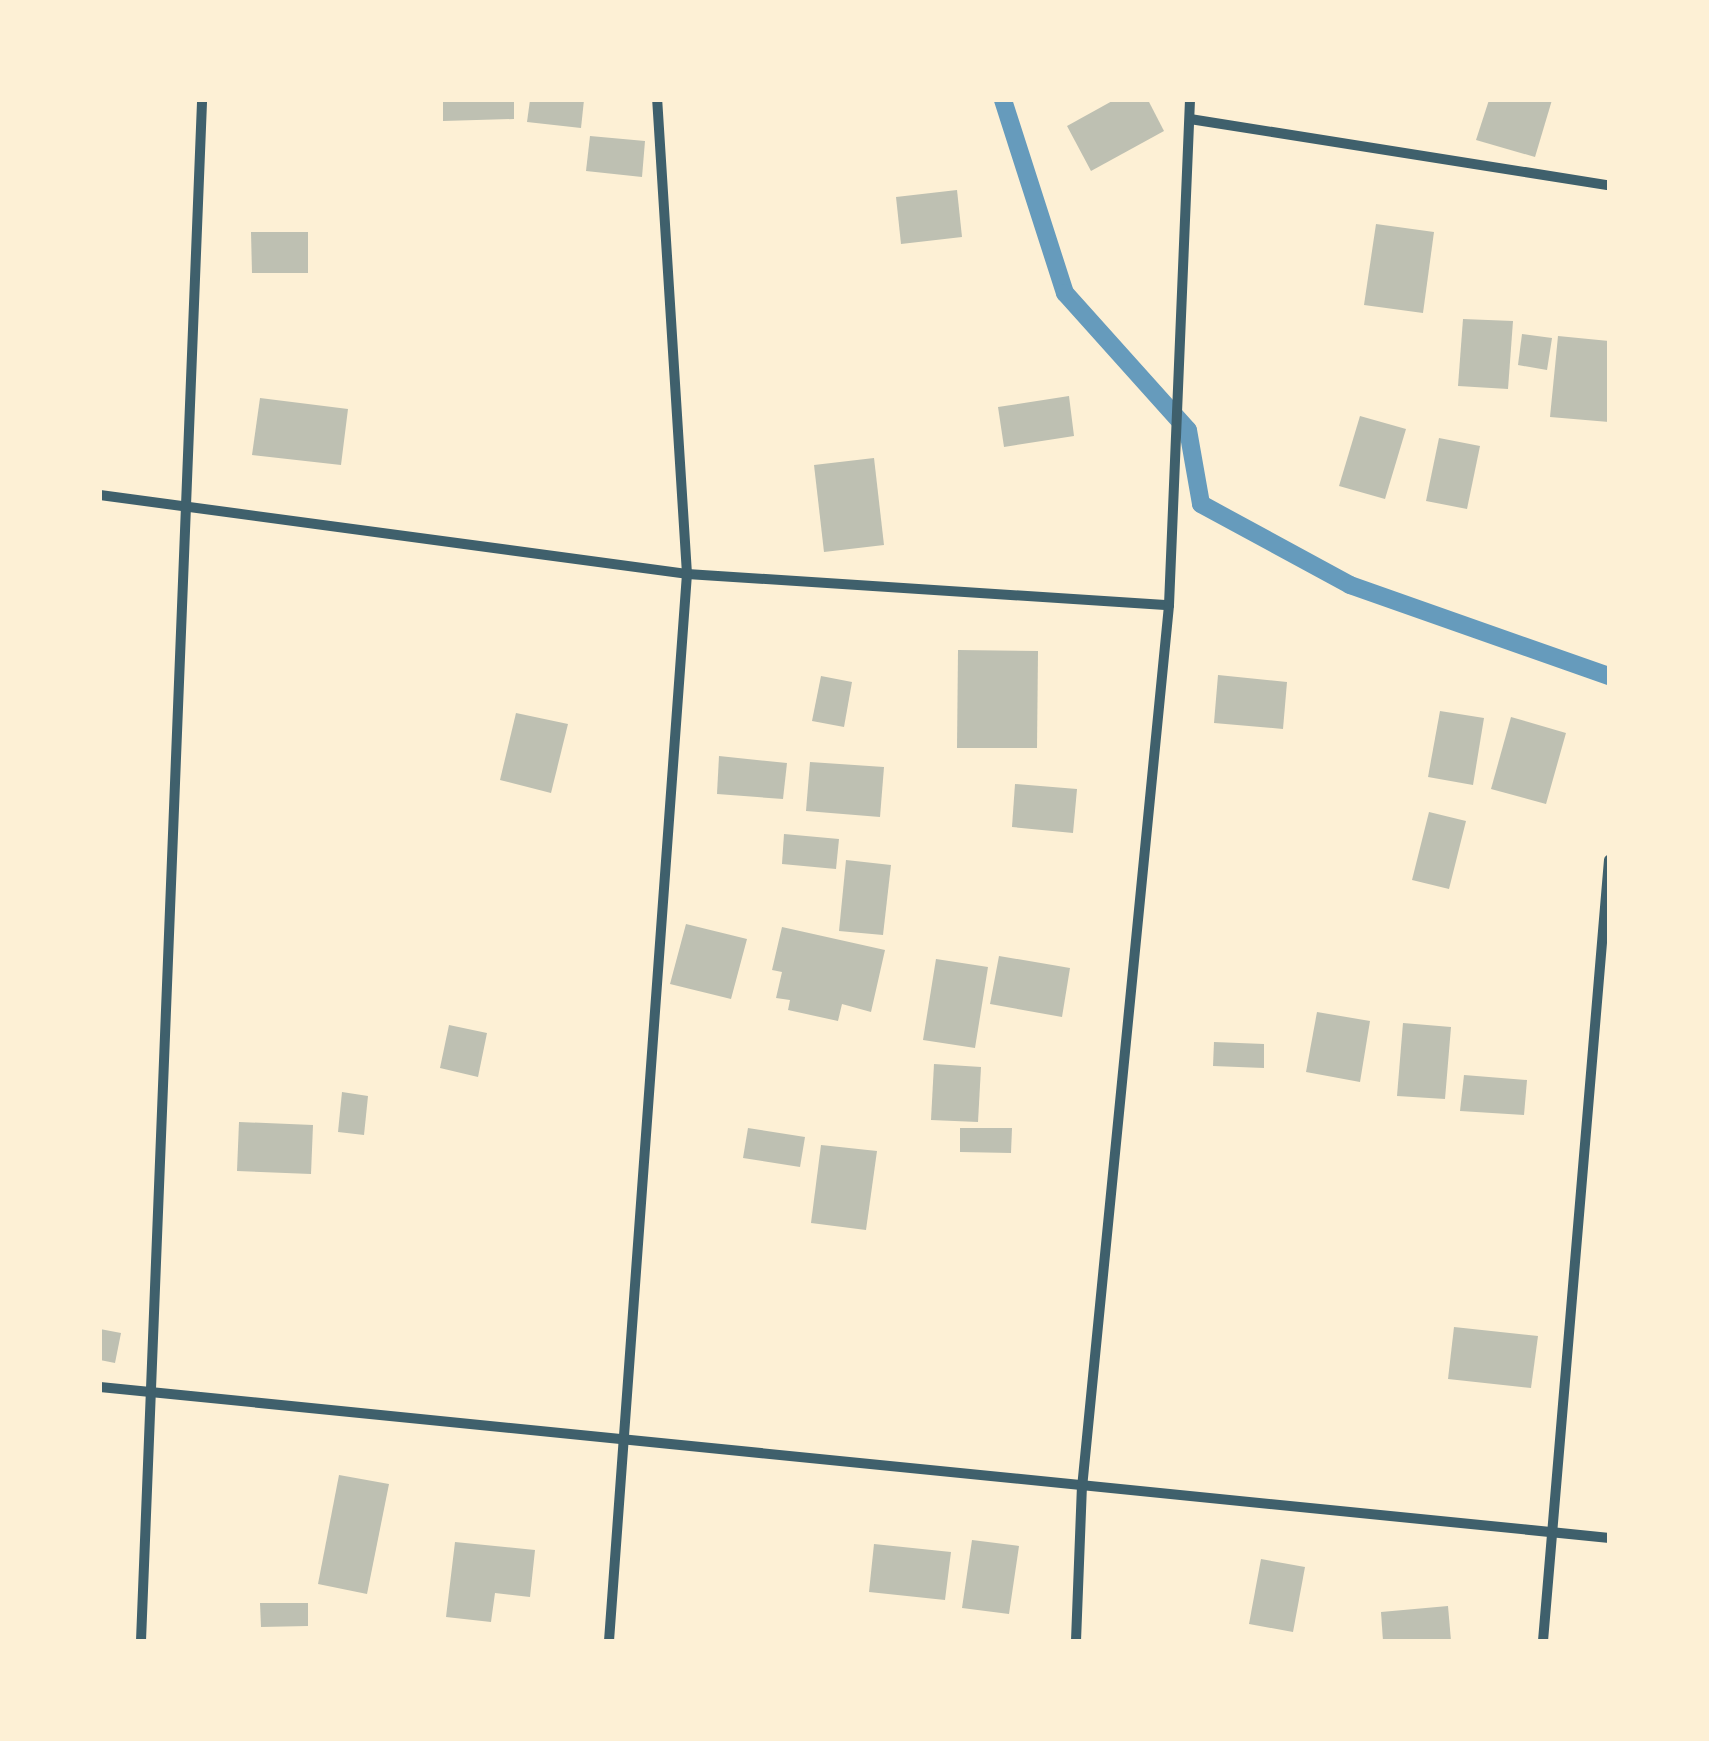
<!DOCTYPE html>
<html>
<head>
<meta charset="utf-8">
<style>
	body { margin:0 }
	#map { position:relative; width:1709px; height:1741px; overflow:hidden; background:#fdf0d5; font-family:Figtree,sans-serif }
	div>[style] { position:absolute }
	.stream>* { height:18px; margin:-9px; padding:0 9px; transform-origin:9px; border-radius:9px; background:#669bbc }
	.building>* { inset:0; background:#bec0b2 }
	.minor>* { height:10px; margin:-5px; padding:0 5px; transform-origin:5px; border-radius:5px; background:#3f606c }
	span { translate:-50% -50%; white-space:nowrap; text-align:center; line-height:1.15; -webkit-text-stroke:10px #fdf0d5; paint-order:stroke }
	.frame { position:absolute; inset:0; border:102px solid #fdf0d5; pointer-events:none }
</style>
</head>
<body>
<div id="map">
	<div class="stream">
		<div style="left:1003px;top:100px;width:203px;rotate:72.2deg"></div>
		<div style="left:1065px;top:293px;width:184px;rotate:48.1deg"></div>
		<div style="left:1188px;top:430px;width:75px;rotate:80deg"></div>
		<div style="left:1201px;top:504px;width:170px;rotate:28.5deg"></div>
		<div style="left:1350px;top:585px;width:275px;rotate:19.4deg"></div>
	</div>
	<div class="building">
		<div style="clip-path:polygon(443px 100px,514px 100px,514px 119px,443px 121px)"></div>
		<div style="clip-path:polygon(530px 100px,584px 100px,581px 128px,527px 122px)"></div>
		<div style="clip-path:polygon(1114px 100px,1148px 100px,1164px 131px,1091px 171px,1067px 126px)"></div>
		<div style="clip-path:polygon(1489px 100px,1552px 100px,1535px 157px,1476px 140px)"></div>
		<div style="clip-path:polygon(590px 136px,645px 141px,642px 177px,586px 171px)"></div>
		<div style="clip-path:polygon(957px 190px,962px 237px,901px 244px,896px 197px)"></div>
		<div style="clip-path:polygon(1376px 224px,1434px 232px,1423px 313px,1364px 305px)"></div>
		<div style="clip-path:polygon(251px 232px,308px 232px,308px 273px,252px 273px)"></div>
		<div style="clip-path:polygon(1463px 319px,1513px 321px,1508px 389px,1458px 386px)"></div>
		<div style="clip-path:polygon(1522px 334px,1552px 338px,1547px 370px,1518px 365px)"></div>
		<div style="clip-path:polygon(1558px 336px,1609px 341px,1609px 422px,1550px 417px)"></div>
		<div style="clip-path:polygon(1069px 396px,1074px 436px,1004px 447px,998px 407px)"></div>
		<div style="clip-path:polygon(260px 398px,348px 409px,341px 465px,252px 455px)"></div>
		<div style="clip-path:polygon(1360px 416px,1406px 429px,1385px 499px,1339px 486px)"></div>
		<div style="clip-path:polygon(1439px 438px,1480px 446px,1467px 509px,1426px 501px)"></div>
		<div style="clip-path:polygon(874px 458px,884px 545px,824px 552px,814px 465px)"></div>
		<div style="clip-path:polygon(958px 650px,1038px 651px,1037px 748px,957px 748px)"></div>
		<div style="clip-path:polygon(1218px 675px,1287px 682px,1283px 729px,1214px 723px)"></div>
		<div style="clip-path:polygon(821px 676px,852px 682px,844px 727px,812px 721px)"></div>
		<div style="clip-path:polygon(1440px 711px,1484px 718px,1473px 785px,1428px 777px)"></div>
		<div style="clip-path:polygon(516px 713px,568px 724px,551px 793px,500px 780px)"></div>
		<div style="clip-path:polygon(1511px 717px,1566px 733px,1546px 804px,1491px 789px)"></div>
		<div style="clip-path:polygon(719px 756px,787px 763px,783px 799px,717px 794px)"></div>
		<div style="clip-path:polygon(810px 762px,884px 767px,880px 817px,806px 811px)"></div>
		<div style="clip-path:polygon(1015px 784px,1077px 789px,1073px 833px,1012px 827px)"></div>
		<div style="clip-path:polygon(1429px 812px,1466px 821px,1449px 889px,1412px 880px)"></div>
		<div style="clip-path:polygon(784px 834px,839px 839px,836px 869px,782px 864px)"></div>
		<div style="clip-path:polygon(846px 860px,891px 865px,883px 935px,839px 931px)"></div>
		<div style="clip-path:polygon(686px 924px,747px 939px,731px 999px,670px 984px)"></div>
		<div style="clip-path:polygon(782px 927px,885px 950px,871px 1012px,842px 1004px,838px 1021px,788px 1010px,790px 1000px,776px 998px,782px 972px,772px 970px)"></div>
		<div style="clip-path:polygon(999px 956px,1070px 968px,1062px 1017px,990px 1004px)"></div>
		<div style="clip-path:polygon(936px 959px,988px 967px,975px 1048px,923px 1040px)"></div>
		<div style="clip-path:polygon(1317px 1012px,1370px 1021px,1360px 1082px,1306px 1072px)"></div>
		<div style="clip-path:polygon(1403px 1023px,1451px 1027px,1445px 1099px,1397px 1096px)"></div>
		<div style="clip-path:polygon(449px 1025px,487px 1033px,478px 1077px,440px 1068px)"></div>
		<div style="clip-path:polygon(1214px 1042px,1264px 1044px,1264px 1068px,1213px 1066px)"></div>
		<div style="clip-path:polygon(934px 1064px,981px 1067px,978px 1122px,931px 1120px)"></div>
		<div style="clip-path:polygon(1464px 1075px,1527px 1080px,1524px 1115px,1460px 1111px)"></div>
		<div style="clip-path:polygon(342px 1092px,368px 1096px,364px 1135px,338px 1132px)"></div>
		<div style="clip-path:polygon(239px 1122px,313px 1125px,311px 1174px,237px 1171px)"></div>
		<div style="clip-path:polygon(748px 1128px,805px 1137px,800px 1167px,743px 1158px)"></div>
		<div style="clip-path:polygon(960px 1128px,1012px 1128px,1011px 1153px,960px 1152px)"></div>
		<div style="clip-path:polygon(821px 1145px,877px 1151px,866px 1230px,811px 1223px)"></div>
		<div style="clip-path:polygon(1454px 1327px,1538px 1336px,1531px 1388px,1448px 1379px)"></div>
		<div style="clip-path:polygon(100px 1329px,121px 1333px,115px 1363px,100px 1360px)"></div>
		<div style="clip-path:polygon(339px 1475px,389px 1484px,367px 1594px,318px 1584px)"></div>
		<div style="clip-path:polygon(972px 1540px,1019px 1546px,1009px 1614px,962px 1608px)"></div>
		<div style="clip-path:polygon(455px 1542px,535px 1550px,530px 1597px,495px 1593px,491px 1622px,446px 1617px)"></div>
		<div style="clip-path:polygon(874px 1544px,951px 1552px,945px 1600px,869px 1592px)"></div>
		<div style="clip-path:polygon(1261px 1559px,1305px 1567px,1293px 1632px,1249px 1624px)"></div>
		<div style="clip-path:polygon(260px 1603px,308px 1603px,308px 1626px,261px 1627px)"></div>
		<div style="clip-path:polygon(1448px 1606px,1451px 1641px,1383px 1641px,1381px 1612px)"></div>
	</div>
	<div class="minor">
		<div style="left:1190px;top:119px;width:424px;rotate:9deg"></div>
		<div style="left:100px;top:495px;width:592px;rotate:7.66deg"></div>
		<div style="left:687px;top:574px;width:483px;rotate:3.7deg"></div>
		<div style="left:100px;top:1387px;width:1517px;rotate:5.71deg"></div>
		<div style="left:141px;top:1641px;width:1542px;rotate:-87.73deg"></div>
		<div style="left:609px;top:1641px;width:1070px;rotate:-85.82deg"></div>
		<div style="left:687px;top:574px;width:475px;rotate:-93.6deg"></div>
		<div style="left:1076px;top:1641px;width:153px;rotate:-87.8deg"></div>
		<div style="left:1082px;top:1488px;width:887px;rotate:-84.37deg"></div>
		<div style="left:1169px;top:605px;width:505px;rotate:-87.62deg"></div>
		<div style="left:1543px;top:1641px;width:784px;rotate:-85.17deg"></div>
	</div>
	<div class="frame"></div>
</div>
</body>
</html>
